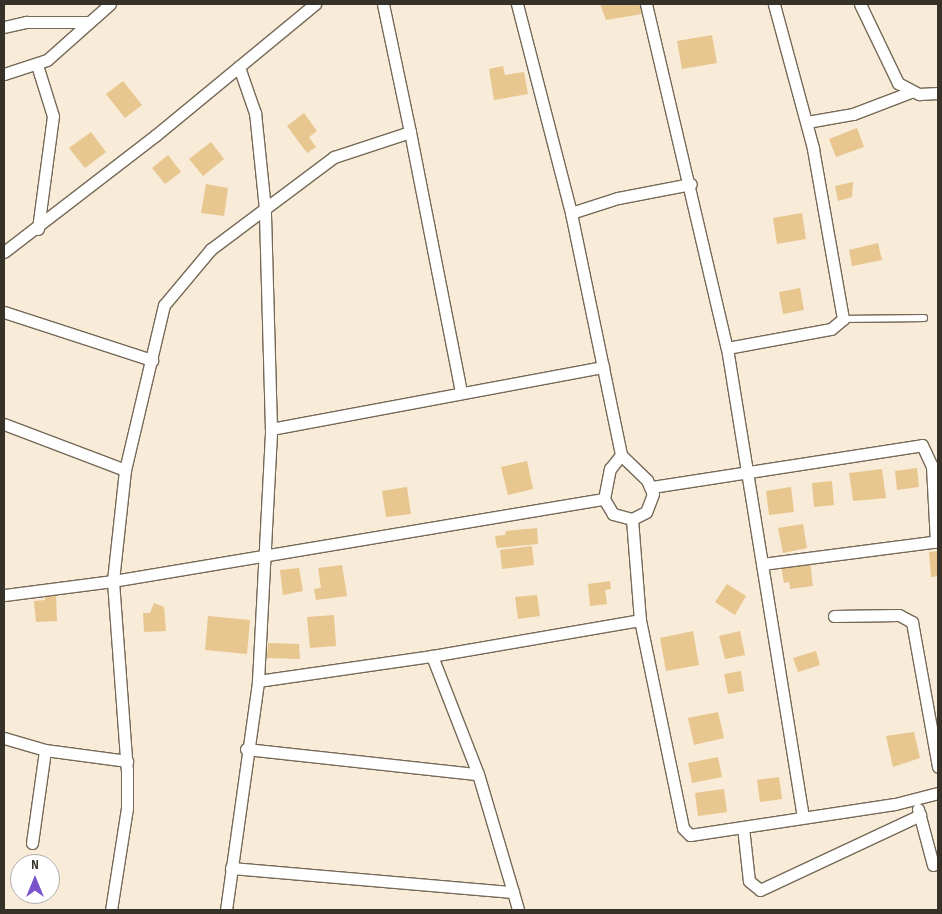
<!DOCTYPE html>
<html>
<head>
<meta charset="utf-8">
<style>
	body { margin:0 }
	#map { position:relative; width:942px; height:914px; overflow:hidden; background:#f8ebd7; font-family:"Sofia Sans Condensed",sans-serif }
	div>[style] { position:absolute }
	.building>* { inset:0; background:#e8c68f }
	.roads { filter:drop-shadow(1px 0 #756957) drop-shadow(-1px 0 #756957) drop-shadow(0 1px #756957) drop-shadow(0 -1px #756957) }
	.service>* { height:5.5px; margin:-2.75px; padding:0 2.75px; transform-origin:2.75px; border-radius:2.75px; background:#fff }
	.minor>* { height:11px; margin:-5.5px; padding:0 5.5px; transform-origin:5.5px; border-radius:5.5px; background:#fff }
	span { translate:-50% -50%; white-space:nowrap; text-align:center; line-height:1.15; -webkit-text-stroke:4.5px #fff; paint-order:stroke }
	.frame { position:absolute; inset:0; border:5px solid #363129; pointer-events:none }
	.north { position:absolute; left:10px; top:854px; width:50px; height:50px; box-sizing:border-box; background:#fff; border:1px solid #afada9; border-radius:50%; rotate:0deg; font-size:14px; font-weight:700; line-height:20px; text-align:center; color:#363129 }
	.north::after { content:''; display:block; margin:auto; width:18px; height:22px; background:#7a54cd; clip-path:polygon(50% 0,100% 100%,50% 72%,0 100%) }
</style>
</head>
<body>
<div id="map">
	<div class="building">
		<div style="clip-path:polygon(600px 4px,640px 4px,642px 14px,606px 20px)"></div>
		<div style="clip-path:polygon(712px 35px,717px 63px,682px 69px,677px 41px)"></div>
		<div style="clip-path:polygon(503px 66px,505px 75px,524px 72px,528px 94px,494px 100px,489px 69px)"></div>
		<div style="clip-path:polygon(123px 81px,142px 105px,125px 118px,106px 94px)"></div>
		<div style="clip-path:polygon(304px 113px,317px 131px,309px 137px,316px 147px,307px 153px,287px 126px)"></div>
		<div style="clip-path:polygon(857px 128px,864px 147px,836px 157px,829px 139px)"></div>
		<div style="clip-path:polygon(91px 132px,106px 152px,85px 168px,69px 148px)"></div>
		<div style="clip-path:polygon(211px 142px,224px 159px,203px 176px,189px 159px)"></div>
		<div style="clip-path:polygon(168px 155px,181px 172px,165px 184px,152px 168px)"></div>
		<div style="clip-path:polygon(853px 182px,852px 197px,838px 201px,835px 186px)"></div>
		<div style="clip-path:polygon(206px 184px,228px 188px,224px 216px,201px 213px)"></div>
		<div style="clip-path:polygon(802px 213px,806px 239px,777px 244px,773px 218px)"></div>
		<div style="clip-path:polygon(878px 243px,882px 260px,852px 266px,849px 250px)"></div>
		<div style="clip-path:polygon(800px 288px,804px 310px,783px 314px,779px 292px)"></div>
		<div style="clip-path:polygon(527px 461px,533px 489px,508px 495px,501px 467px)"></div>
		<div style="clip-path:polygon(917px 468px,919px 487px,897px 490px,895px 471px)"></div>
		<div style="clip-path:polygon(882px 469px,886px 498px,853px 501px,849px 473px)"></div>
		<div style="clip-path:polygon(832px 481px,834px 505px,814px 507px,812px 483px)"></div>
		<div style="clip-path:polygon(407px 487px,411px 514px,386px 517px,382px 491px)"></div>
		<div style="clip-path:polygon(791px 487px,794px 512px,769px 515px,766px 491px)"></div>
		<div style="clip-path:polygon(803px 524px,807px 548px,783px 553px,778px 528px)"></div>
		<div style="clip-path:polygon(537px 528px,538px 544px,497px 548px,495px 536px,505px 535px,506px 531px)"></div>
		<div style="clip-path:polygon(532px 546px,534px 565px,502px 569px,500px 550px)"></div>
		<div style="clip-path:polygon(938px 551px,938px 576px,931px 577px,929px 552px)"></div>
		<div style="clip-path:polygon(810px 561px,813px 586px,790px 589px,789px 582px,784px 583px,781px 566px)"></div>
		<div style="clip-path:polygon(342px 565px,347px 596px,316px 600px,314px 589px,321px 588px,318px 568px)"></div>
		<div style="clip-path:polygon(299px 568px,303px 591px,283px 595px,280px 570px)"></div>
		<div style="clip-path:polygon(610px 581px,611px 589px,605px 590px,607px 604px,590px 606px,588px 584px)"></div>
		<div style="clip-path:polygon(727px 584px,746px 596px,735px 615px,715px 602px)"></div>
		<div style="clip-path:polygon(44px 594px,56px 594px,57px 621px,36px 622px,34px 601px,45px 600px)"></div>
		<div style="clip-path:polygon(537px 595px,540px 616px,518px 619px,515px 597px)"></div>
		<div style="clip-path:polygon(154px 603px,164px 607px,166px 631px,144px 632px,143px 613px,150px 613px)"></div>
		<div style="clip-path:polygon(334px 615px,336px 646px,310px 648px,307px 617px)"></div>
		<div style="clip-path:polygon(208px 616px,250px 620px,247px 654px,205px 650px)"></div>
		<div style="clip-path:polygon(693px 631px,699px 665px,666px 671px,660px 638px)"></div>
		<div style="clip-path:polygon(740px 631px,745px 655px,725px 659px,719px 636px)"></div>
		<div style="clip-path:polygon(268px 643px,299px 644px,300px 659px,267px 658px)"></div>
		<div style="clip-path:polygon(816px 651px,820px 665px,798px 672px,793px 658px)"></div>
		<div style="clip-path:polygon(741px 671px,744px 691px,728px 694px,724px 674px)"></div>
		<div style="clip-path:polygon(718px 712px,724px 738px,694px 745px,688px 718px)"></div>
		<div style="clip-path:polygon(914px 732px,920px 758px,893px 767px,886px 736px)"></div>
		<div style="clip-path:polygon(718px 757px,722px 777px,692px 783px,688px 763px)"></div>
		<div style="clip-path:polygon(779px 777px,782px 799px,760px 802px,757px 780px)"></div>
		<div style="clip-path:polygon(724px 789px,727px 812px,698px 816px,695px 793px)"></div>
	</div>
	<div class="roads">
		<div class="service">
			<div style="left:843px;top:319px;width:81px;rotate:-0.7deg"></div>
		</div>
		<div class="minor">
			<div style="left:383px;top:4px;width:131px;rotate:78.1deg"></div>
			<div style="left:410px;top:132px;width:80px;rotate:161.8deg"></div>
			<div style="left:334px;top:157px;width:154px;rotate:143.2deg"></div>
			<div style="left:211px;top:249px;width:73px;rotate:130deg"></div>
			<div style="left:164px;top:305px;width:170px;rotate:103.3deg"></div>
			<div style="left:125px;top:470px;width:112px;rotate:96.2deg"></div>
			<div style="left:113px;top:581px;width:498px;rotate:-9.5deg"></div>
			<div style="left:517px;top:4px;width:216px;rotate:75.5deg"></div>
			<div style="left:571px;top:213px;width:247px;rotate:78.3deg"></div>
			<div style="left:621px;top:455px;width:36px;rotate:44deg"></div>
			<div style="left:647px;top:480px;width:15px;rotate:67deg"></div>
			<div style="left:653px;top:494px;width:19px;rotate:111deg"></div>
			<div style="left:646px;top:512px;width:16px;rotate:153deg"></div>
			<div style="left:632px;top:519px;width:20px;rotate:-165deg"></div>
			<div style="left:613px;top:514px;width:17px;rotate:-121deg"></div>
			<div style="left:604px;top:499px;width:31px;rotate:-79deg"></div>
			<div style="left:610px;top:469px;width:18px;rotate:-52deg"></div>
			<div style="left:646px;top:4px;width:353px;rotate:76.8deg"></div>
			<div style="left:727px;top:348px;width:474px;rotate:80.8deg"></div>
			<div style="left:860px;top:4px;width:88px;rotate:64.3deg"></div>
			<div style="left:898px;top:83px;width:24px;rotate:28deg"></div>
			<div style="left:919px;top:94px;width:19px;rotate:-3deg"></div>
			<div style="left:4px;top:27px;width:23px;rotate:-13deg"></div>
			<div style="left:26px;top:22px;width:63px"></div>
			<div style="left:37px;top:65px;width:53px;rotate:72.6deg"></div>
			<div style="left:53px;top:116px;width:114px;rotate:97.6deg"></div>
			<div style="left:4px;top:74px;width:45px;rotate:-18deg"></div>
			<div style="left:47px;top:60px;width:84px;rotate:-41.6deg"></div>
			<div style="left:807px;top:122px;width:47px;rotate:-9.9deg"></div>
			<div style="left:853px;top:114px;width:62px;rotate:-20.8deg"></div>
			<div style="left:410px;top:132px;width:266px;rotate:78.9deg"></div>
			<div style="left:571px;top:213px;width:49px;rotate:-17.7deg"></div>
			<div style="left:618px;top:198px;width:74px;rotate:-10.9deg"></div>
			<div style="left:4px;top:252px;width:192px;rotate:-37.6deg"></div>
			<div style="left:156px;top:135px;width:206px;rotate:-39.5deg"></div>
			<div style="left:4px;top:312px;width:156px;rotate:18deg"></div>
			<div style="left:727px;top:348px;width:106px;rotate:-10.4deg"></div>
			<div style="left:831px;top:329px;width:16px;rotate:-40deg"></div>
			<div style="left:843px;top:319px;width:174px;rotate:-100deg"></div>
			<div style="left:813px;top:148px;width:149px;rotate:-105.2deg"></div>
			<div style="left:4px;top:424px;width:129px;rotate:20.8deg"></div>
			<div style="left:271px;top:429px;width:338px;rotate:-10.6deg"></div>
			<div style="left:652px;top:487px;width:273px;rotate:-8.8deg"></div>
			<div style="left:922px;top:445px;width:23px;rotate:65deg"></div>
			<div style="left:932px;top:466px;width:76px;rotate:87deg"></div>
			<div style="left:632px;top:519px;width:101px;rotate:85.5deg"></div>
			<div style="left:640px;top:620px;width:212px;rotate:78.3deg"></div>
			<div style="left:683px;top:828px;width:10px;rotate:45deg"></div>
			<div style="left:690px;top:835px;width:207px;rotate:-8.6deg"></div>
			<div style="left:895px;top:804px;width:44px;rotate:-14.3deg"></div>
			<div style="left:762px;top:564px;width:177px;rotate:-7.4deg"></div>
			<div style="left:4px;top:595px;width:110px;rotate:-7.3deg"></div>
			<div style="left:113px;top:581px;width:190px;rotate:85.8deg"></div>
			<div style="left:127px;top:770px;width:38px;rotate:90deg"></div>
			<div style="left:127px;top:808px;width:103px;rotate:98.9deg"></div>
			<div style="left:834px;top:616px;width:65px;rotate:-0.9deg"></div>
			<div style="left:899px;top:615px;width:15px;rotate:28deg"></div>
			<div style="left:912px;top:622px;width:147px;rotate:79.8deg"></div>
			<div style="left:258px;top:681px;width:176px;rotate:-8.2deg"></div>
			<div style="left:4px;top:738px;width:43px;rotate:16.3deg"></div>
			<div style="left:246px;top:749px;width:233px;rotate:6.2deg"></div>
			<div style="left:918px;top:809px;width:58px;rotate:75deg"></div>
			<div style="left:743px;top:827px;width:54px;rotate:83.7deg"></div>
			<div style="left:749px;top:881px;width:14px;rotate:39deg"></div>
			<div style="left:760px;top:890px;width:177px;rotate:-25.1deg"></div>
			<div style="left:32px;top:843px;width:94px;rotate:-82deg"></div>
			<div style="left:45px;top:750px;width:83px;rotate:7.6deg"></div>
			<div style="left:231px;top:868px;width:283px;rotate:4.9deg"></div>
			<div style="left:513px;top:892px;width:123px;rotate:-106.5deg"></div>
			<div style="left:478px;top:774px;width:127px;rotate:-111.3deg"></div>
			<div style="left:432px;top:656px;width:211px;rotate:-9.8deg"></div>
			<div style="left:513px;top:892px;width:19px;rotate:74deg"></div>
			<div style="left:226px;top:910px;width:231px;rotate:-82deg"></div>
			<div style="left:258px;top:681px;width:252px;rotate:-87deg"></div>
			<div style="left:271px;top:429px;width:220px;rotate:-91.6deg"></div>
			<div style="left:265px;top:209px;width:97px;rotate:-95.9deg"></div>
			<div style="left:255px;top:113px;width:49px;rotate:-109.2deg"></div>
		</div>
	</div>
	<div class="frame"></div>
	<div class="north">N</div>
</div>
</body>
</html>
